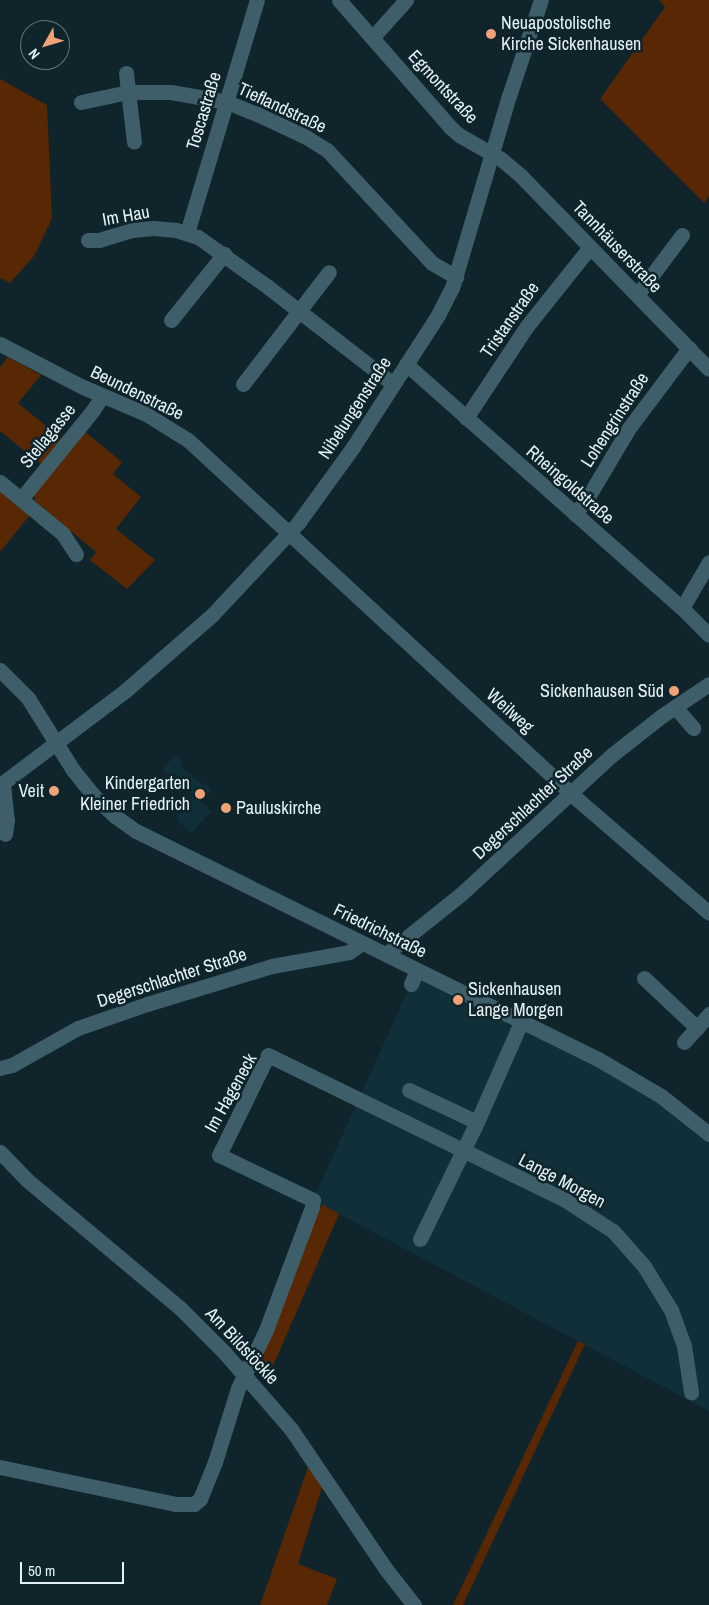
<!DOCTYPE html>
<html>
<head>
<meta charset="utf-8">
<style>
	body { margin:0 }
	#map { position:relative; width:709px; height:1605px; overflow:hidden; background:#0f242b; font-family:"Archivo Narrow",sans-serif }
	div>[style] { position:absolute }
	.built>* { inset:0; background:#102f38 }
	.green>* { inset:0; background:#582703 }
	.minor>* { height:15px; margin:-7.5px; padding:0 7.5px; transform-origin:7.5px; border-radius:7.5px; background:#3e5e69 }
	.dots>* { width:14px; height:14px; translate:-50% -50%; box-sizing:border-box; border:2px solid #0f242b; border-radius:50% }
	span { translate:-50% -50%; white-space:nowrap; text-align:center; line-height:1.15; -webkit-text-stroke:5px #0f242b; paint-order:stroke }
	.poi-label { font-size:18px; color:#e4f1f5 }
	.left { translate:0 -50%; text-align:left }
	.right { translate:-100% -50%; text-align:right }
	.street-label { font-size:18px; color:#e4f1f5 }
	.north { position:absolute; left:20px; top:20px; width:50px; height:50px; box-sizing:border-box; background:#0f242b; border:1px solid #64767c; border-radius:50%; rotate:231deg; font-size:14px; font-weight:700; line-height:20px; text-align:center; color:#e4f1f5 }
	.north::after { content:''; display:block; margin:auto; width:18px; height:22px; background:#efa376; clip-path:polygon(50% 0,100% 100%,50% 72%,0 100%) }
	.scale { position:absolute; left:20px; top:1562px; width:104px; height:22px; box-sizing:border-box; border:2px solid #e4f1f5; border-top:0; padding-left:6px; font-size:15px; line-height:18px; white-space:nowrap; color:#e4f1f5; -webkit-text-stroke:4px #0f242b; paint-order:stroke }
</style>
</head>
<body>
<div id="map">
	<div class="built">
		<div style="clip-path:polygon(175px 755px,183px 762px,180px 765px,203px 785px,205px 783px,212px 790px,201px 802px,212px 811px,191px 833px,176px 819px,194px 795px,162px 770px)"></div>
		<div style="clip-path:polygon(417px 970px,598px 1059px,709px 1134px,709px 1411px,313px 1200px)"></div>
	</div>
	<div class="green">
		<div style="clip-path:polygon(659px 0,709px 0,709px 196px,704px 203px,600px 99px,665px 7px)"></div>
		<div style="clip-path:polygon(0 79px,47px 105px,52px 219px,34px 256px,10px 283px,0 278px)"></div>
		<div style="clip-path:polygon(8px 357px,41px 375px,18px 403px,62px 439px,41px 464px,0 431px,0 367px)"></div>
		<div style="clip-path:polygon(84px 431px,122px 462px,113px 474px,141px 497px,116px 529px,155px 560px,127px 589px,90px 560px,96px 552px,35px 501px,34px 494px)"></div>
		<div style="clip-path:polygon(0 491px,30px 515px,0 552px)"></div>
		<div style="clip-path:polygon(322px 1204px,339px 1214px,270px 1373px,258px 1364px)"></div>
		<div style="clip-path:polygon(578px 1341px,585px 1344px,463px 1605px,453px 1605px)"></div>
		<div style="clip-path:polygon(308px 1467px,322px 1487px,298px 1564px,337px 1579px,327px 1605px,260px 1605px)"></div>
	</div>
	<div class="minor">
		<div style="left:339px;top:0;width:169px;rotate:48.8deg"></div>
		<div style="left:450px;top:127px;width:12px;rotate:42deg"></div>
		<div style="left:459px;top:135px;width:48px;rotate:29.7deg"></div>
		<div style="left:501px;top:159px;width:26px;rotate:40deg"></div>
		<div style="left:521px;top:176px;width:269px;rotate:45.8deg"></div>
		<div style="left:372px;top:38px;width:51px;rotate:-48.2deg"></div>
		<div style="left:126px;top:73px;width:69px;rotate:83.4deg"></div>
		<div style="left:81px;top:102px;width:48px;rotate:-12deg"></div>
		<div style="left:128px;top:92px;width:43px"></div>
		<div style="left:171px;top:92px;width:57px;rotate:10.1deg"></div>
		<div style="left:227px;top:102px;width:32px;rotate:22deg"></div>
		<div style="left:257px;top:114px;width:54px;rotate:25.1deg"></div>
		<div style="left:306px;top:137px;width:25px;rotate:32deg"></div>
		<div style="left:327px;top:150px;width:154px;rotate:47.1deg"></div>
		<div style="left:432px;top:263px;width:28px;rotate:30deg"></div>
		<div style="left:187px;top:233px;width:243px;rotate:-73.3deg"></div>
		<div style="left:88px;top:240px;width:11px"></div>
		<div style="left:99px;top:240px;width:34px;rotate:-17deg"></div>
		<div style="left:132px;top:230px;width:22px;rotate:-5deg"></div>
		<div style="left:154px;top:228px;width:22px;rotate:5deg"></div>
		<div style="left:176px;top:230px;width:23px;rotate:18deg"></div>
		<div style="left:198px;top:237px;width:86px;rotate:35.5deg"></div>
		<div style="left:268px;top:287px;width:158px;rotate:37.8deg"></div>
		<div style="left:637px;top:295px;width:75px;rotate:-53.1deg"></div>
		<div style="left:171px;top:320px;width:85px;rotate:-51.2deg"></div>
		<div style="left:0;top:344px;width:93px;rotate:27.4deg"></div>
		<div style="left:83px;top:387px;width:69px;rotate:23.2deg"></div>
		<div style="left:146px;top:414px;width:49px;rotate:31.8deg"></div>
		<div style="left:188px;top:440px;width:529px;rotate:42.7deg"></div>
		<div style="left:577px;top:799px;width:174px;rotate:40.8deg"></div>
		<div style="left:406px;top:364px;width:368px;rotate:41.5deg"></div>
		<div style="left:682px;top:608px;width:38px;rotate:45deg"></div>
		<div style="left:243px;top:384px;width:141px;rotate:-52.5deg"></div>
		<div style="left:466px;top:418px;width:110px;rotate:-56.5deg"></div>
		<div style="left:527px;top:326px;width:101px;rotate:-51.4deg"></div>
		<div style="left:0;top:482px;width:82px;rotate:39.5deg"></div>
		<div style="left:63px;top:534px;width:24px;rotate:57deg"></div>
		<div style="left:21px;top:499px;width:114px;rotate:-51deg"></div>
		<div style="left:93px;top:410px;width:17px;rotate:-57deg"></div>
		<div style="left:575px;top:514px;width:21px;rotate:-53deg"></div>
		<div style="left:588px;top:497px;width:80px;rotate:-59.3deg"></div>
		<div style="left:629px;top:428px;width:100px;rotate:-53.1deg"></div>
		<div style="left:682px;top:608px;width:53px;rotate:-59.6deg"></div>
		<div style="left:0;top:670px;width:40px;rotate:45deg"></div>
		<div style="left:28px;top:698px;width:85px;rotate:58deg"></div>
		<div style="left:73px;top:770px;width:35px;rotate:51deg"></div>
		<div style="left:95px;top:797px;width:28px;rotate:44deg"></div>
		<div style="left:115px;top:816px;width:26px;rotate:36deg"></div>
		<div style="left:136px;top:831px;width:515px;rotate:26.27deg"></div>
		<div style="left:598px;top:1059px;width:73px;rotate:30.4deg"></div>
		<div style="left:661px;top:1096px;width:61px;rotate:38.4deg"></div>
		<div style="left:675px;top:707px;width:28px;rotate:49deg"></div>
		<div style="left:3px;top:784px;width:36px;rotate:84deg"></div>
		<div style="left:7px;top:820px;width:14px;rotate:98deg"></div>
		<div style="left:0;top:785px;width:158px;rotate:-37deg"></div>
		<div style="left:126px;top:690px;width:114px;rotate:-41.1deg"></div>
		<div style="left:212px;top:615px;width:126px;rotate:-46.9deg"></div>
		<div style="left:298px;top:523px;width:94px;rotate:-54.1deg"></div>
		<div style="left:353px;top:447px;width:157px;rotate:-57.2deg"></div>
		<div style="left:438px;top:315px;width:30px;rotate:-63deg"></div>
		<div style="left:452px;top:288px;width:200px;rotate:-73.5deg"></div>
		<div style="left:509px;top:96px;width:101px;rotate:-71.6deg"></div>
		<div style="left:386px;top:954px;width:95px;rotate:-38.6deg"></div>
		<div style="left:460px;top:895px;width:208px;rotate:-42.7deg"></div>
		<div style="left:613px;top:754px;width:63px;rotate:-38deg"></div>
		<div style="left:663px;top:715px;width:55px;rotate:-34deg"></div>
		<div style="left:644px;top:978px;width:73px;rotate:43.3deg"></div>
		<div style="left:411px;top:984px;width:15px;rotate:-67deg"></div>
		<div style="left:684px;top:1042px;width:38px;rotate:-48deg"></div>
		<div style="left:0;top:1068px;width:12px;rotate:-14deg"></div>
		<div style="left:12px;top:1065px;width:76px;rotate:-29.3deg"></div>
		<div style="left:78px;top:1028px;width:73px;rotate:-19.2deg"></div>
		<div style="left:147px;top:1004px;width:131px;rotate:-16.9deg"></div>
		<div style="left:272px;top:966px;width:78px;rotate:-10.3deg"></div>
		<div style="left:349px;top:952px;width:16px;rotate:-35deg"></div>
		<div style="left:409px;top:1090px;width:75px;rotate:25.2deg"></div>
		<div style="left:0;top:1152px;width:39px;rotate:46deg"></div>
		<div style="left:27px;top:1180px;width:199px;rotate:39.9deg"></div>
		<div style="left:180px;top:1308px;width:62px;rotate:45deg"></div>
		<div style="left:224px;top:1352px;width:102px;rotate:49deg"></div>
		<div style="left:291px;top:1429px;width:168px;rotate:55.9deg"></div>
		<div style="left:385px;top:1568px;width:47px;rotate:51.9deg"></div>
		<div style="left:420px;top:1239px;width:130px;rotate:-64deg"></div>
		<div style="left:477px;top:1122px;width:111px;rotate:-66.2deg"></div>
		<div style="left:0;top:1467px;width:179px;rotate:11.9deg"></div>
		<div style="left:175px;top:1504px;width:19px"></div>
		<div style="left:194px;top:1504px;width:8px;rotate:-40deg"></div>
		<div style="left:200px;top:1499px;width:40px;rotate:-68deg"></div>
		<div style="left:215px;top:1462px;width:77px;rotate:-72.7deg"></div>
		<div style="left:238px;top:1388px;width:64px;rotate:-64.2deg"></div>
		<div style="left:266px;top:1330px;width:131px;rotate:-69.5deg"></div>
		<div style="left:312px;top:1207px;width:7px;rotate:-82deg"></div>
		<div style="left:313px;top:1200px;width:104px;rotate:-154.4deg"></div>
		<div style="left:219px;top:1155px;width:111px;rotate:-63.9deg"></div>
		<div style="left:268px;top:1055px;width:331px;rotate:26deg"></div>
		<div style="left:565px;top:1200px;width:57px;rotate:32.9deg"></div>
		<div style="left:613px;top:1231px;width:47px;rotate:48.5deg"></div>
		<div style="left:644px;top:1266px;width:52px;rotate:58.5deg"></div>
		<div style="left:671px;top:1310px;width:38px;rotate:70deg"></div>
		<div style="left:684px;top:1346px;width:47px;rotate:81.3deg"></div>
	</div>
	<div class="dots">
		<div style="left:491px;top:34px;background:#efa376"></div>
		<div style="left:674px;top:691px;background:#efa376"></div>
		<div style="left:54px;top:791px;background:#efa376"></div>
		<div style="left:200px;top:794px;background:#efa376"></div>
		<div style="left:226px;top:808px;background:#efa376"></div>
		<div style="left:458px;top:1000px;background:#efa376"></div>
	</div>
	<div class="poi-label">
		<span class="left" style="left:501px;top:34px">Neuapostolische<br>Kirche Sickenhausen</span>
		<span class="right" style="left:664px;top:691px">Sickenhausen Süd</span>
		<span class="right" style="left:190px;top:794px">Kindergarten<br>Kleiner Friedrich</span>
		<span class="right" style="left:44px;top:791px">Veit</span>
		<span class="left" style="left:236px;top:808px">Pauluskirche</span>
		<span class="left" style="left:468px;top:1000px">Sickenhausen<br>Lange Morgen</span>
	</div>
	<div class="street-label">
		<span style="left:443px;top:87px;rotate:47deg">Egmontstraße</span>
		<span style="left:282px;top:108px;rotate:25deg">Tieflandstraße</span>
		<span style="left:204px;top:111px;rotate:-73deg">Toscastraße</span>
		<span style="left:126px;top:216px;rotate:-10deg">Im Hau</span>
		<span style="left:617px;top:247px;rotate:46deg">Tannhäuserstraße</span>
		<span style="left:510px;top:320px;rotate:-55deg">Tristanstraße</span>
		<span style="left:137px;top:393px;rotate:26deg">Beundenstraße</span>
		<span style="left:355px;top:408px;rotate:-57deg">Nibelungenstraße</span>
		<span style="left:615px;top:420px;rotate:-57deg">Lohengrinstraße</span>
		<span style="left:48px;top:436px;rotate:-51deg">Stellagasse</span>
		<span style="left:570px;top:485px;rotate:41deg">Rheingoldstraße</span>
		<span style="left:510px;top:711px;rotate:42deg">Weilweg</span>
		<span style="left:533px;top:803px;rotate:-43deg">Degerschlachter Straße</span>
		<span style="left:380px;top:931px;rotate:26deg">Friedrichstraße</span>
		<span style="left:172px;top:978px;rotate:-18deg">Degerschlachter Straße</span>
		<span style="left:231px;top:1093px;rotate:-61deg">Im Hageneck</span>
		<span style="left:562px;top:1181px;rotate:28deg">Lange Morgen</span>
		<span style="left:242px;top:1346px;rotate:47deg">Am Bildstöckle</span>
	</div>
	<div class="north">N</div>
	<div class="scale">50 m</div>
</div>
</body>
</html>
